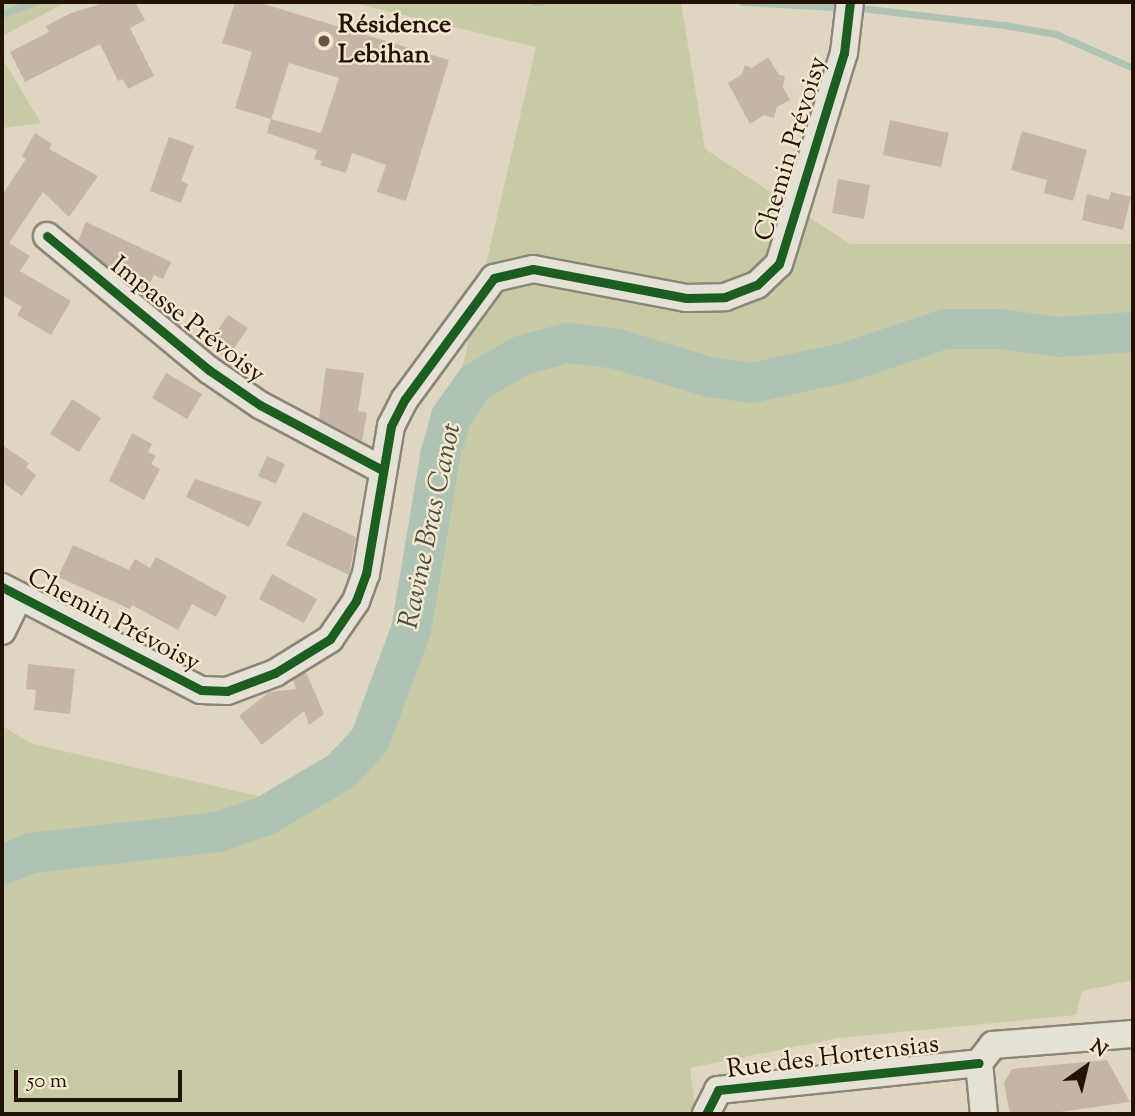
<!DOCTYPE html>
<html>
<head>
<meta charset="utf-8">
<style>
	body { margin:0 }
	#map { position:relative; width:1135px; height:1116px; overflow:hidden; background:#dfd6c1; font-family:"Sorts Mill Goudy",serif }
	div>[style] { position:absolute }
	.green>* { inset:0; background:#c8caa5 }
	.stream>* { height:7px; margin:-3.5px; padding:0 3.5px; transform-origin:3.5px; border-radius:3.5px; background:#aec3b4 }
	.river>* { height:40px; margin:-20px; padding:0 20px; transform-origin:20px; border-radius:20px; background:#aec3b4 }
	.building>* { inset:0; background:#c6b4a6 }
	.roads { filter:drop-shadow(2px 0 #8c8678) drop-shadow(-2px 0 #8c8678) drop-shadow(0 2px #8c8678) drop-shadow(0 -2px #8c8678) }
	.minor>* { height:26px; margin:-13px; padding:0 13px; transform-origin:13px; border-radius:13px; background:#e6e1d6 }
	.cycleway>* { height:9px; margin:-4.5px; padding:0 4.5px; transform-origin:4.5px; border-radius:4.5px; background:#1b5e20 }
	.dots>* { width:19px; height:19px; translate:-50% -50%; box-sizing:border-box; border:4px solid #f3e8ce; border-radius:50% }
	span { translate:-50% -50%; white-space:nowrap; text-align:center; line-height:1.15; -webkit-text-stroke:5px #f3e8ce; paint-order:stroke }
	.poi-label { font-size:26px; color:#221306; font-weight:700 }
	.left { translate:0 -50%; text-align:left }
	.street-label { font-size:26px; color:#221306 }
	.water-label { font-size:28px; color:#4c4e41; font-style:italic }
	.frame { position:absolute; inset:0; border:4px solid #221306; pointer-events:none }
	.north { position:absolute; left:1051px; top:1032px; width:70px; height:70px; -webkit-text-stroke:5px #f3e8ce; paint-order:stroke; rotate:34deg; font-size:19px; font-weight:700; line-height:28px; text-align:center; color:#221306 }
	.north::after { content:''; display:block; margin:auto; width:24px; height:32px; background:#221306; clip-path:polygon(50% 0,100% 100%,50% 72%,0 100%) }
	.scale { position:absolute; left:14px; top:1070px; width:168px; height:32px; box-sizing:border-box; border:4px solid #221306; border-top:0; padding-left:9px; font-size:21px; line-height:24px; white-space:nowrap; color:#221306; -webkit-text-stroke:5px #f3e8ce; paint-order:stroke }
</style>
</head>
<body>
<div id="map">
	<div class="green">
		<div style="clip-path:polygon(2px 2px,67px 2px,2px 36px)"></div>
		<div style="clip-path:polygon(350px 2px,681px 2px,705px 149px,850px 244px,1133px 244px,1133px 980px,1082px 991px,1076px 1015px,839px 1038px,690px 1068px,696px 1114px,2px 1114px,2px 726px,33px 744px,263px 797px,343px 753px,415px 573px,536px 47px)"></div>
		<div style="clip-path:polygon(2px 58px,41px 123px,2px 128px)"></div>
	</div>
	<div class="stream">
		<div style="left:534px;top:2px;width:7px"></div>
		<div style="left:742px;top:2px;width:127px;rotate:3.2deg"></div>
		<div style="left:869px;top:9px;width:136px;rotate:6.8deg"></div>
		<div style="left:1004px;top:25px;width:53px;rotate:9.8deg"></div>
		<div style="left:1056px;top:34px;width:84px;rotate:23.8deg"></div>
		<div style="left:2px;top:14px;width:35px;rotate:-20deg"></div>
	</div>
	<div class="river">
		<div style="left:2px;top:865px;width:31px;rotate:-22deg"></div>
		<div style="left:31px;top:853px;width:188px;rotate:-6.4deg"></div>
		<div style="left:218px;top:832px;width:50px;rotate:-18.8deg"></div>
		<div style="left:265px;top:816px;width:88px;rotate:-30.6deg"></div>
		<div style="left:341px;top:771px;width:42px;rotate:-46.9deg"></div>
		<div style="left:370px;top:740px;width:117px;rotate:-69.6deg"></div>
		<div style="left:411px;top:630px;width:176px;rotate:-80.5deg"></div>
		<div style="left:440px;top:456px;width:41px;rotate:-74.2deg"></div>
		<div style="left:451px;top:417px;width:42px;rotate:-54.8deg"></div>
		<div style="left:475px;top:383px;width:52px;rotate:-31deg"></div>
		<div style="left:520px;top:356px;width:49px;rotate:-15.5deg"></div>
		<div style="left:567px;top:343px;width:50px;rotate:6.8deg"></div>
		<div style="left:617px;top:349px;width:96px;rotate:16.9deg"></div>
		<div style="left:709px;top:377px;width:42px;rotate:8.1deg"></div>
		<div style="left:751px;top:383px;width:98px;rotate:-12.3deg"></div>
		<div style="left:847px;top:362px;width:103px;rotate:-18.6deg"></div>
		<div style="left:945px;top:329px;width:55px"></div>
		<div style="left:1000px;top:329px;width:60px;rotate:7.7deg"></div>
		<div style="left:1059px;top:337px;width:74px;rotate:-3.9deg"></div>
	</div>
	<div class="building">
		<div style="clip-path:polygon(107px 2px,135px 2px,145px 20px,130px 28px,154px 76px,128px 89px,123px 79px,118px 81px,100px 44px,25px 82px,10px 52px,49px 32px,46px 26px,71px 13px)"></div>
		<div style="clip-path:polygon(235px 2px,257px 2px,449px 60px,406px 201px,377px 192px,386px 165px,352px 153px,346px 173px,320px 165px,322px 161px,314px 159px,317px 150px,267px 133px,271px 119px,321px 133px,339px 78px,289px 63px,271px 119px,235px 108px,252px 52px,222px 43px)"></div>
		<div style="clip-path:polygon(768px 57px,779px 75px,785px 76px,783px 87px,790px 100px,777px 107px,774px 118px,764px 115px,750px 124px,728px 83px,742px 74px,745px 65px,752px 68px)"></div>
		<div style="clip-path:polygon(890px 120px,949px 133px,941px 167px,883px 155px)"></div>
		<div style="clip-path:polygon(1022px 131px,1087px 150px,1073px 201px,1044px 193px,1047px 180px,1011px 170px)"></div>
		<div style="clip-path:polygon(35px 133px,52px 144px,49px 149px,98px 176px,69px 217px,43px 192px,9px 243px,30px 256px,20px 271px,71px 301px,51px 335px,17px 315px,22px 307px,4px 296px,2px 300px,2px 195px,26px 159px,22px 156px)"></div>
		<div style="clip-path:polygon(169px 137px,194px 146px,181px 181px,188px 184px,181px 203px,150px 191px)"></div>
		<div style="clip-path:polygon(838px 179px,870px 185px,864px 219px,832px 213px)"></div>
		<div style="clip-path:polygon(1111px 192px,1131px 197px,1123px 230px,1082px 220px,1087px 194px,1109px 200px)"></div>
		<div style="clip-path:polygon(86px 222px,171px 262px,163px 279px,154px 275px,144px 295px,139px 292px,128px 282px,130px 277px,112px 270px,78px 241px)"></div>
		<div style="clip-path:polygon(228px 315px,248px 328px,227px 358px,208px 345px)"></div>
		<div style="clip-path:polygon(326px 368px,364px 373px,358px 411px,367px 413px,362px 441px,319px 419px)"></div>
		<div style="clip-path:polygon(166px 373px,202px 394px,187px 419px,152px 398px)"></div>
		<div style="clip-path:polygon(72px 399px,101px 418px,79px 452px,50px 434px)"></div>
		<div style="clip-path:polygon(132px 433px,152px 444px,148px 452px,156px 456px,151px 464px,160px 469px,144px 500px,109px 481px)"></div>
		<div style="clip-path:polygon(2px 445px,29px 463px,26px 467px,36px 475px,22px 496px,2px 482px)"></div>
		<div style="clip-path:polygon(267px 456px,285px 464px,276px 484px,258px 476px)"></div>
		<div style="clip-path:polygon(195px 479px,262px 502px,249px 527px,186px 497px)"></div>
		<div style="clip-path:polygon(303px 512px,356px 537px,349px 575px,286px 545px)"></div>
		<div style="clip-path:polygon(73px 545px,129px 570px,135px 559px,150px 568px,156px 557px,227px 596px,216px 617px,192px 604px,178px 630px,132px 605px,130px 609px,58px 577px)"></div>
		<div style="clip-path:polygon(272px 574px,317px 599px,304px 623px,259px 599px)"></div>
		<div style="clip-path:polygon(28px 664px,75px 669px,70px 714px,34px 710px,36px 690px,26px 689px)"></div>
		<div style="clip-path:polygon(306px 672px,324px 714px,309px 725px,304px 711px,262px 745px,239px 716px,269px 692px,296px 689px,293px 680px)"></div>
		<div style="clip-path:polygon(1107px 1060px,1130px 1102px,1046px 1114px,1010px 1114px,1004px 1083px,1012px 1069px)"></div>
	</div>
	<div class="roads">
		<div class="minor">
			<div style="left:47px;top:236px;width:210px;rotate:39.6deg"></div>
			<div style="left:209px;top:370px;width:62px;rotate:34.5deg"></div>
			<div style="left:260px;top:405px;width:138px;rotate:28deg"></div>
			<div style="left:2px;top:587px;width:224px;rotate:27.4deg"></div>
			<div style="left:201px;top:690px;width:26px;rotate:2deg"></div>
			<div style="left:227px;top:691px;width:51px;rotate:-20.6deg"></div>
			<div style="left:275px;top:673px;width:65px;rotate:-31.7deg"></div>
			<div style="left:330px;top:639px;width:46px;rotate:-55.6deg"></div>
			<div style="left:356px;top:601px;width:29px;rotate:-70deg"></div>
			<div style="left:366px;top:574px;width:150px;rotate:-80.4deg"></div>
			<div style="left:391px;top:426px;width:30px;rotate:-63deg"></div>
			<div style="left:405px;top:399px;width:150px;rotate:-53.7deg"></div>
			<div style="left:494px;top:278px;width:40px;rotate:-13deg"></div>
			<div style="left:533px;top:269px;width:156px;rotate:10.7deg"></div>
			<div style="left:686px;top:298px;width:39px;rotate:-1deg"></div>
			<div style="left:725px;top:297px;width:34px;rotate:-21deg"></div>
			<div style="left:757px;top:285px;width:30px;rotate:-44deg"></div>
			<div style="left:779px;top:264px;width:221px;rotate:-72.9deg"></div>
			<div style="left:844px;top:53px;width:51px;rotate:-83.3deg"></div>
			<div style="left:2px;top:631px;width:39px;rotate:-64deg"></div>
			<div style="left:706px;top:1114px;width:27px;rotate:-63deg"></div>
			<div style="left:718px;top:1090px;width:262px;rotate:-5.9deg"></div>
			<div style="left:984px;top:1114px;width:51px;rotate:-95.6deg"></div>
			<div style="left:979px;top:1063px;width:23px;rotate:-52deg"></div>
			<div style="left:993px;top:1045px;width:140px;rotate:-4.5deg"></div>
		</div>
	</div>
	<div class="cycleway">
		<div style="left:47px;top:236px;width:210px;rotate:39.6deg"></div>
		<div style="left:209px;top:370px;width:62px;rotate:34.5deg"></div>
		<div style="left:260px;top:405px;width:138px;rotate:28deg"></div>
		<div style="left:2px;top:587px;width:224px;rotate:27.4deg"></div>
		<div style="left:201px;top:690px;width:26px;rotate:2deg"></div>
		<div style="left:227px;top:691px;width:51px;rotate:-20.6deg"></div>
		<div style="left:275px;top:673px;width:65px;rotate:-31.7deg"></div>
		<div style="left:330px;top:639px;width:46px;rotate:-55.6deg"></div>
		<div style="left:356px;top:601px;width:29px;rotate:-70deg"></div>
		<div style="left:366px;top:574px;width:150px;rotate:-80.4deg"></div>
		<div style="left:391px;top:426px;width:30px;rotate:-63deg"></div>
		<div style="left:405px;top:399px;width:150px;rotate:-53.7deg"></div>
		<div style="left:494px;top:278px;width:40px;rotate:-13deg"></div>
		<div style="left:533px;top:269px;width:156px;rotate:10.7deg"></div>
		<div style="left:686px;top:298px;width:39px;rotate:-1deg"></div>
		<div style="left:725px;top:297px;width:34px;rotate:-21deg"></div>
		<div style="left:757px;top:285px;width:30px;rotate:-44deg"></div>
		<div style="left:779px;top:264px;width:221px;rotate:-72.9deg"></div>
		<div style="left:844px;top:53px;width:51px;rotate:-83.3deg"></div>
		<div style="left:706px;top:1114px;width:27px;rotate:-63deg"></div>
		<div style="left:718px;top:1090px;width:262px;rotate:-5.9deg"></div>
	</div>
	<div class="dots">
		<div style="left:324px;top:41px;background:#645747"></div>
	</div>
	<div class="poi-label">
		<span class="left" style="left:338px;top:41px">Résidence<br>Lebihan</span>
	</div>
	<div class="street-label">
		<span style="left:792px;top:149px;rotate:-73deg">Chemin Prévoisy</span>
		<span style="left:187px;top:321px;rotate:38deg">Impasse Prévoisy</span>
		<span style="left:113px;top:621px;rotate:28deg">Chemin Prévoisy</span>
		<span style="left:833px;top:1058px;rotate:-7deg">Rue des Hortensias</span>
	</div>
	<div class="water-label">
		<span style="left:431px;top:526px;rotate:-78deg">Ravine Bras Canot</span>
	</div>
	<div class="frame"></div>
	<div class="north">N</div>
	<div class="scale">50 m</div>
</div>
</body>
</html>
